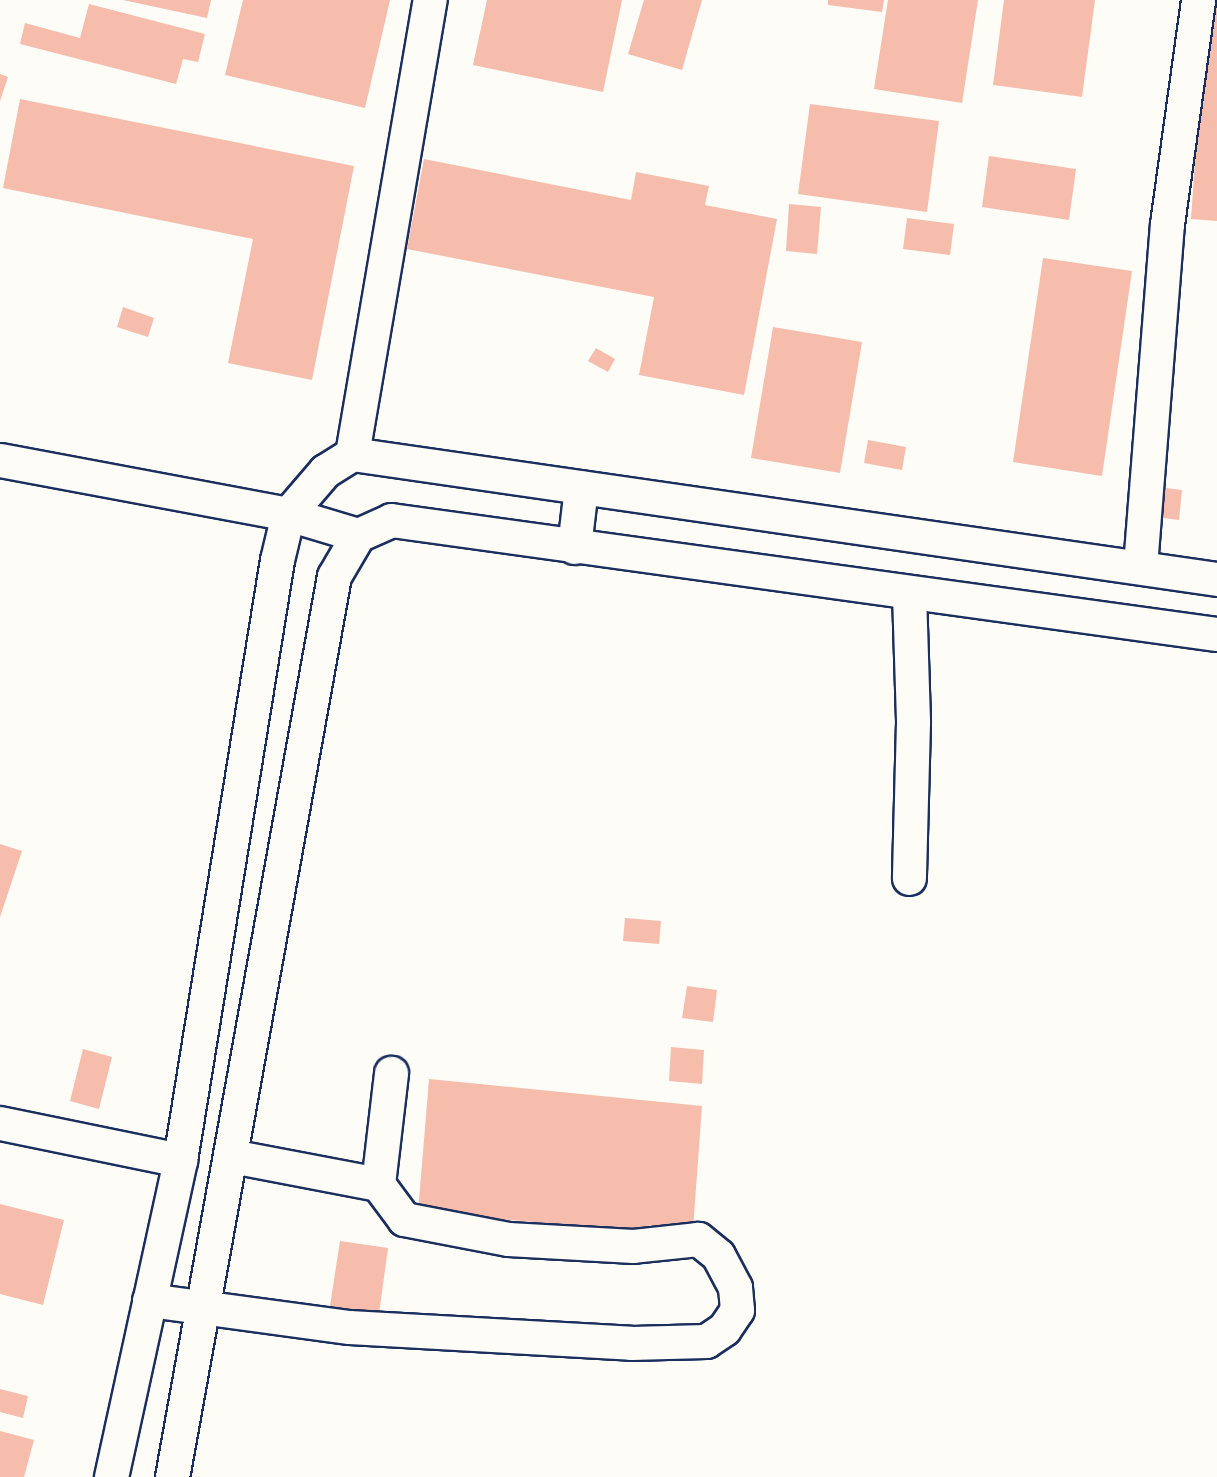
<!DOCTYPE html>
<html>
<head>
<meta charset="utf-8">
<style>
	body { margin:0 }
	#map { position:relative; width:1217px; height:1477px; overflow:hidden; background:#fdfcf7; font-family:Mali,sans-serif }
	div>[style] { position:absolute }
	.building>* { inset:0; background:#f6bdac }
	.roads { filter:drop-shadow(2px 0 #1b2f5e) drop-shadow(-2px 0 #1b2f5e) drop-shadow(0 2px #1b2f5e) drop-shadow(0 -2px #1b2f5e) }
	.minor>* { height:33px; margin:-16.5px; padding:0 16.5px; transform-origin:16.5px; border-radius:16.5px; background:#fdfcf7 }
	span { translate:-50% -50%; white-space:nowrap; text-align:center; line-height:1.15; -webkit-text-stroke:5px #fdfcf7; paint-order:stroke }
</style>
</head>
<body>
<div id="map">
	<div class="building">
		<div style="clip-path:polygon(123px 0,211px 0,207px 18px)"></div>
		<div style="clip-path:polygon(243px 0,390px 0,365px 108px,225px 75px)"></div>
		<div style="clip-path:polygon(487px 0,622px 0,603px 92px,473px 65px)"></div>
		<div style="clip-path:polygon(644px 0,702px 0,682px 70px,628px 54px)"></div>
		<div style="clip-path:polygon(828px 0,884px 0,882px 12px,828px 5px)"></div>
		<div style="clip-path:polygon(888px 0,978px 0,962px 103px,874px 89px)"></div>
		<div style="clip-path:polygon(1004px 0,1095px 0,1082px 97px,993px 85px)"></div>
		<div style="clip-path:polygon(89px 4px,205px 34px,198px 62px,183px 59px,176px 84px,20px 44px,25px 23px,80px 38px)"></div>
		<div style="clip-path:polygon(1206px 4px,1217px 5px,1217px 221px,1191px 219px)"></div>
		<div style="clip-path:polygon(0 74px,8px 77px,0 101px)"></div>
		<div style="clip-path:polygon(20px 99px,354px 166px,312px 380px,228px 363px,253px 239px,3px 188px)"></div>
		<div style="clip-path:polygon(810px 104px,939px 121px,927px 212px,798px 194px)"></div>
		<div style="clip-path:polygon(989px 156px,1076px 169px,1069px 220px,982px 207px)"></div>
		<div style="clip-path:polygon(424px 159px,631px 200px,636px 172px,709px 186px,705px 205px,777px 219px,744px 395px,639px 375px,654px 297px,407px 249px)"></div>
		<div style="clip-path:polygon(789px 204px,821px 207px,817px 254px,786px 251px)"></div>
		<div style="clip-path:polygon(907px 218px,954px 224px,950px 255px,903px 249px)"></div>
		<div style="clip-path:polygon(1043px 258px,1132px 271px,1102px 476px,1013px 462px)"></div>
		<div style="clip-path:polygon(123px 307px,154px 318px,148px 337px,117px 327px)"></div>
		<div style="clip-path:polygon(773px 327px,862px 342px,840px 473px,751px 458px)"></div>
		<div style="clip-path:polygon(596px 348px,615px 359px,608px 372px,588px 361px)"></div>
		<div style="clip-path:polygon(868px 440px,906px 447px,902px 470px,864px 463px)"></div>
		<div style="clip-path:polygon(1158px 487px,1182px 490px,1179px 520px,1155px 517px)"></div>
		<div style="clip-path:polygon(0 844px,22px 851px,0 917px)"></div>
		<div style="clip-path:polygon(625px 918px,661px 921px,659px 944px,623px 941px)"></div>
		<div style="clip-path:polygon(687px 986px,717px 990px,713px 1022px,682px 1018px)"></div>
		<div style="clip-path:polygon(671px 1047px,704px 1050px,702px 1084px,669px 1081px)"></div>
		<div style="clip-path:polygon(83px 1049px,112px 1057px,99px 1109px,70px 1101px)"></div>
		<div style="clip-path:polygon(429px 1079px,702px 1106px,693px 1229px,649px 1225px,649px 1232px,418px 1212px)"></div>
		<div style="clip-path:polygon(0 1204px,64px 1220px,43px 1305px,0 1294px)"></div>
		<div style="clip-path:polygon(340px 1241px,388px 1248px,379px 1314px,330px 1306px)"></div>
		<div style="clip-path:polygon(0 1389px,28px 1396px,23px 1418px,0 1412px)"></div>
		<div style="clip-path:polygon(0 1431px,34px 1440px,24px 1477px,0 1477px)"></div>
	</div>
	<div class="roads">
		<div class="minor">
			<div style="left:352px;top:454px;width:461px;rotate:-80.3deg"></div>
			<div style="left:0;top:460px;width:293px;rotate:10.6deg"></div>
			<div style="left:288px;top:514px;width:73px;rotate:16.7deg"></div>
			<div style="left:574px;top:547px;width:60px;rotate:-83.3deg"></div>
			<div style="left:1140px;top:566px;width:343px;rotate:-85.5deg"></div>
			<div style="left:1167px;top:224px;width:226px;rotate:-82.1deg"></div>
			<div style="left:909px;top:593px;width:129px;rotate:88.2deg"></div>
			<div style="left:913px;top:722px;width:156px;rotate:91.5deg"></div>
			<div style="left:0;top:1123px;width:184px;rotate:11.6deg"></div>
			<div style="left:378px;top:1184px;width:112px;rotate:-83.3deg"></div>
			<div style="left:149px;top:1300px;width:202px;rotate:7.7deg"></div>
			<div style="left:349px;top:1327px;width:282px;rotate:3.2deg"></div>
			<div style="left:631px;top:1343px;width:75px;rotate:-1.5deg"></div>
			<div style="left:706px;top:1341px;width:22px;rotate:-34deg"></div>
			<div style="left:724px;top:1329px;width:23px;rotate:-56deg"></div>
			<div style="left:737px;top:1310px;width:23px;rotate:-95deg"></div>
			<div style="left:735px;top:1287px;width:36px;rotate:-118deg"></div>
			<div style="left:718px;top:1255px;width:26px;rotate:-141deg"></div>
			<div style="left:698px;top:1239px;width:65px;rotate:173.9deg"></div>
			<div style="left:633px;top:1246px;width:125px;rotate:-176.8deg"></div>
			<div style="left:508px;top:1239px;width:106px;rotate:-169.1deg"></div>
			<div style="left:404px;top:1219px;width:44px;rotate:-126.6deg"></div>
			<div style="left:378px;top:1184px;width:150px;rotate:-169.2deg"></div>
			<div style="left:111px;top:1477px;width:324px;rotate:-77.7deg"></div>
			<div style="left:180px;top:1160px;width:608px;rotate:-80.82deg"></div>
			<div style="left:277px;top:560px;width:47px;rotate:-76.6deg"></div>
			<div style="left:288px;top:514px;width:57px;rotate:-49.3deg"></div>
			<div style="left:325px;top:471px;width:32px;rotate:-32deg"></div>
			<div style="left:352px;top:454px;width:874px;rotate:8.22deg"></div>
			<div style="left:172px;top:1477px;width:915px;rotate:-79.81deg"></div>
			<div style="left:334px;top:576px;width:48px;rotate:-59.7deg"></div>
			<div style="left:358px;top:535px;width:36px;rotate:-24deg"></div>
			<div style="left:391px;top:520px;width:834px;rotate:7.86deg"></div>
		</div>
	</div>
</div>
</body>
</html>
